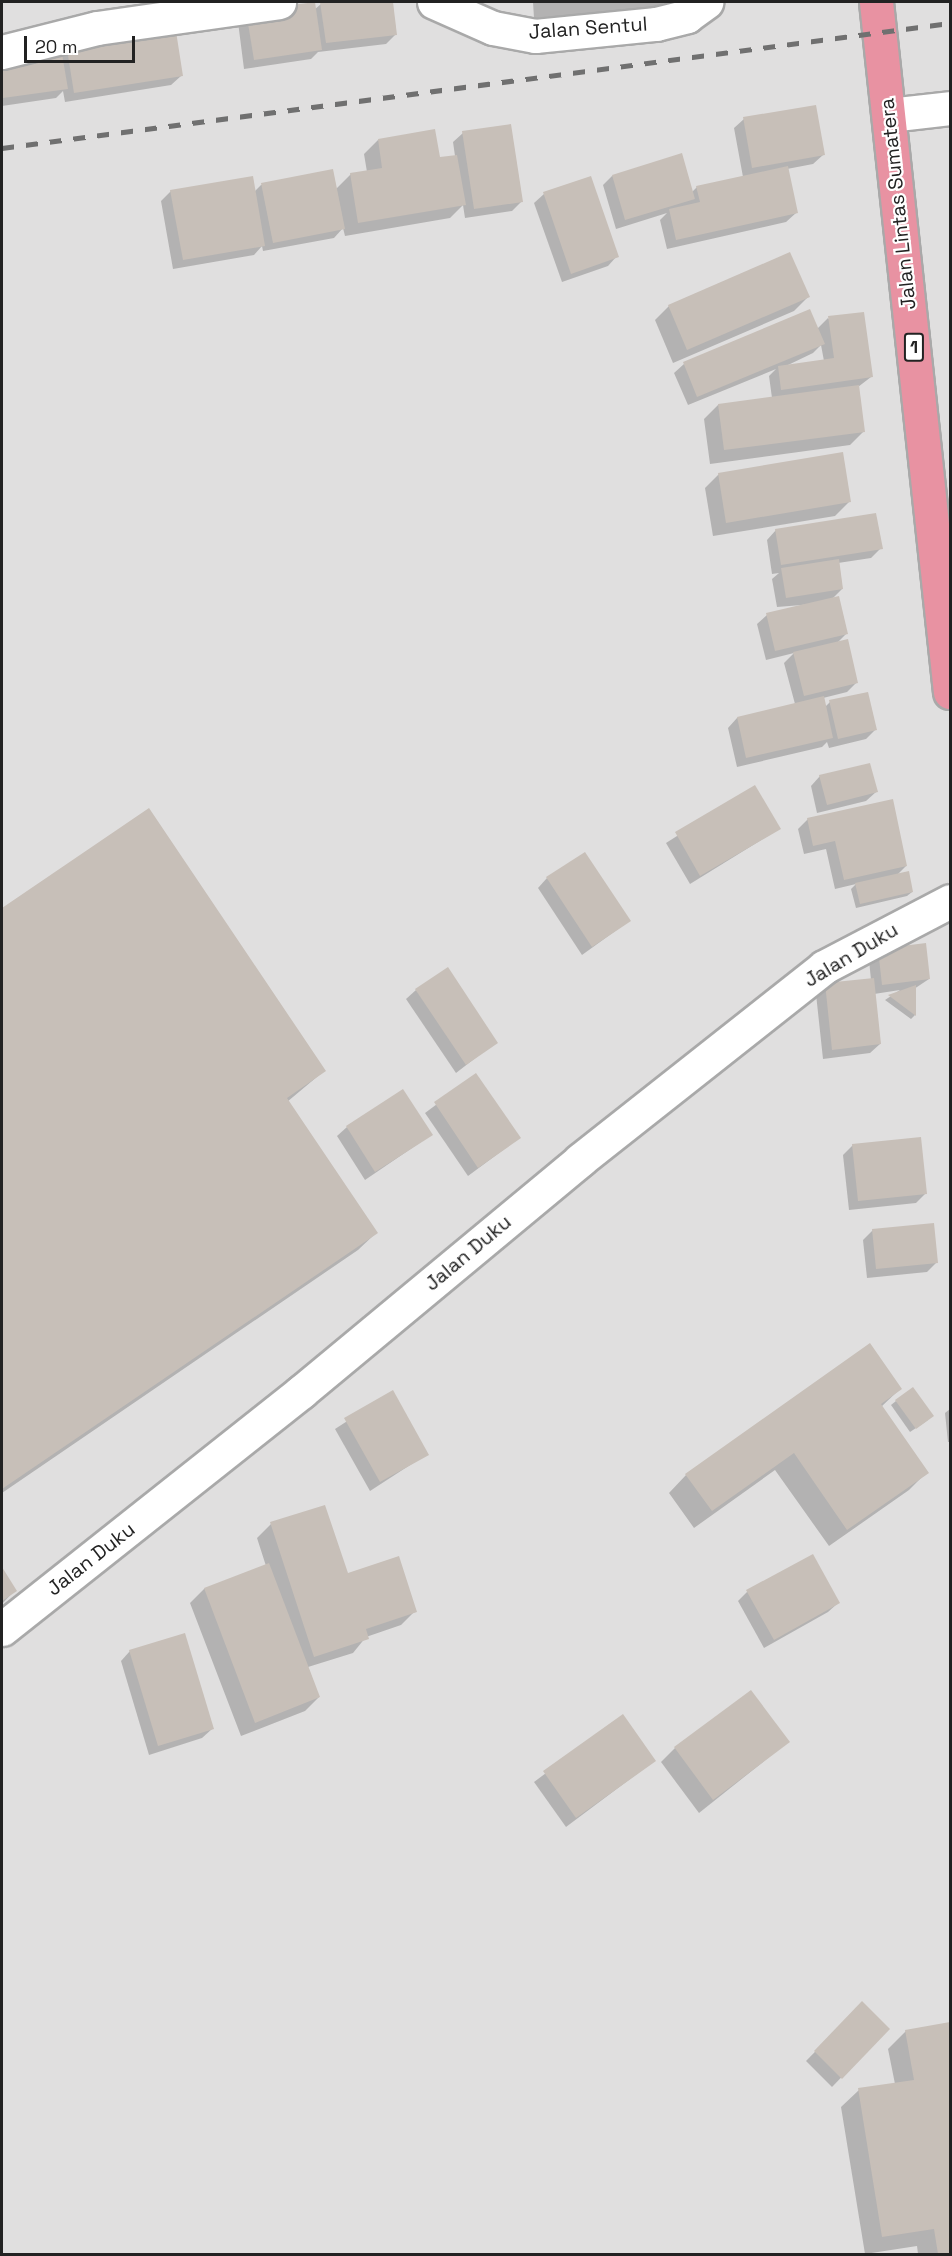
<!DOCTYPE html>
<html>
<head>
<meta charset="utf-8">
<style>
	body { margin:0 }
	#map { position:relative; width:952px; height:2256px; overflow:hidden; background:#f2efe9; font-family:"Space Grotesk",sans-serif }
	div>[style] { position:absolute }
	.residential>* { inset:0; background:#e0dfdf }
	.shadow>* { inset:0; background:#0003 }
	.building>* { inset:0; background:#c7bfb8 }
	.roads { filter:drop-shadow(2px 0 #a9a9a9) drop-shadow(-2px 0 #a9a9a9) drop-shadow(0 2px #a9a9a9) drop-shadow(0 -2px #a9a9a9) }
	.street>* { height:33px; margin:-16.5px; padding:0 16.5px; transform-origin:16.5px; border-radius:16.5px; background:#fff }
	.highway>* { height:33px; margin:-16.5px; padding:0 16.5px; transform-origin:16.5px; border-radius:16.5px; background:#e892a2 }
	.rail>* { height:4.5px; margin-top:-2.25px; transform-origin:0; background:repeating-linear-gradient(90deg,#707070 0 12px,transparent 0 24px) }
	span { translate:-50% -50%; white-space:nowrap; text-align:center; line-height:1.15; -webkit-text-stroke:4.5px #fff; paint-order:stroke }
	.shield-label span { padding:2px 4px; background:#fff; border:2px solid; border-radius:4px; -webkit-text-stroke-width:0 }
	.shield-label { font-size:18px; color:#222; font-weight:700 }
	.street-label { font-size:20px; color:#222 }
	.frame { position:absolute; inset:0; border:3px solid #222; pointer-events:none }
	.scale { position:absolute; left:24px; top:36px; width:111px; height:27px; box-sizing:border-box; border:3px solid #222; border-top:0; padding-left:8px; font-size:18px; line-height:21px; white-space:nowrap; color:#222; -webkit-text-stroke:4px #fff; paint-order:stroke }
</style>
</head>
<body>
<div id="map">
	<div class="residential">
		<div style="clip-path:polygon(2px 2px,950px 2px,950px 2254px,2px 2254px)"></div>
	</div>
	<div class="shadow">
		<div style="clip-path:polygon(338px 2px,391px 2px,396px 34px,386px 44px,318px 52px,311px 59px,244px 69px,238px 22px,314px 10px,321px 4px)"></div>
		<div style="clip-path:polygon(533px 2px,665px 2px,659px 7px,534px 18px)"></div>
		<div style="clip-path:polygon(61px 50px,181px 76px,171px 85px,65px 102px,63px 91px,56px 98px,2px 106px,2px 59px)"></div>
		<div style="clip-path:polygon(744px 119px,823px 155px,813px 164px,787px 169px,796px 213px,786px 222px,667px 249px,660px 220px,667px 213px,616px 229px,603px 185px,612px 176px,692px 192px,697px 187px,743px 177px,734px 128px)"></div>
		<div style="clip-path:polygon(463px 133px,522px 201px,512px 211px,465px 218px,463px 205px,450px 218px,345px 236px,343px 228px,334px 238px,263px 251px,262px 246px,254px 255px,173px 269px,161px 201px,171px 191px,254px 192px,261px 185px,336px 189px,351px 174px,367px 172px,364px 154px,378px 140px,439px 159px,455px 156px,453px 142px)"></div>
		<div style="clip-path:polygon(544px 194px,617px 256px,608px 266px,562px 282px,534px 203px)"></div>
		<div style="clip-path:polygon(808px 297px,794px 311px,673px 363px,655px 320px,669px 306px)"></div>
		<div style="clip-path:polygon(evenodd,828px 318px,871px 377px,858px 387px,864px 431px,850px 445px,710px 464px,704px 419px,718px 405px,772px 398px,769px 376px,776px 369px,688px 405px,674px 373px,684px 364px,817px 329px,828px 318px,821px 345px,824px 361px,786px 366px,813px 353px,821px 345px)"></div>
		<div style="clip-path:polygon(719px 474px,849px 502px,835px 516px,713px 536px,705px 488px)"></div>
		<div style="clip-path:polygon(776px 530px,881px 548px,871px 558px,838px 563px,842px 589px,831px 600px,846px 634px,837px 643px,857px 682px,847px 692px,823px 698px,825px 707px,830px 702px,875px 730px,866px 739px,829px 748px,827px 742px,822px 747px,737px 767px,728px 728px,737px 718px,795px 704px,784px 663px,794px 653px,766px 660px,757px 624px,767px 615px,814px 604px,777px 607px,772px 579px,779px 573px,772px 574px,767px 540px)"></div>
		<div style="clip-path:polygon(820px 776px,876px 792px,866px 801px,817px 813px,811px 786px)"></div>
		<div style="clip-path:polygon(754px 787px,779px 829px,690px 884px,666px 843px)"></div>
		<div style="clip-path:polygon(149px 810px,324px 1071px,287px 1102px,376px 1233px,358px 1250px,2px 1493px,2px 910px)"></div>
		<div style="clip-path:polygon(808px 819px,906px 866px,897px 875px,912px 892px,907px 896px,856px 908px,851px 889px,856px 884px,835px 889px,826px 849px,804px 854px,798px 829px)"></div>
		<div style="clip-path:polygon(547px 878px,629px 921px,582px 955px,538px 888px)"></div>
		<div style="clip-path:polygon(878px 951px,929px 979px,914px 989px,915px 1015px,911px 1019px,885px 1000px,900px 990px,874px 994px,880px 1044px,870px 1053px,823px 1059px,816px 994px,826px 985px,871px 980px,869px 960px)"></div>
		<div style="clip-path:polygon(416px 990px,496px 1042px,456px 1073px,406px 999px)"></div>
		<div style="clip-path:polygon(476px 1075px,519px 1138px,468px 1176px,425px 1113px)"></div>
		<div style="clip-path:polygon(347px 1127px,431px 1135px,365px 1180px,337px 1136px)"></div>
		<div style="clip-path:polygon(853px 1145px,925px 1194px,916px 1203px,849px 1210px,843px 1155px)"></div>
		<div style="clip-path:polygon(873px 1230px,937px 1262px,927px 1272px,867px 1278px,863px 1240px)"></div>
		<div style="clip-path:polygon(900px 1389px,881px 1407px,927px 1472px,909px 1490px,829px 1546px,775px 1470px,694px 1528px,669px 1493px,686px 1475px)"></div>
		<div style="clip-path:polygon(392px 1392px,427px 1454px,370px 1491px,335px 1429px)"></div>
		<div style="clip-path:polygon(896px 1401px,928px 1420px,910px 1432px,891px 1405px)"></div>
		<div style="clip-path:polygon(950px 1409px,950px 1442px,948px 1442px,945px 1413px)"></div>
		<div style="clip-path:polygon(324px 1507px,347px 1575px,415px 1611px,401px 1625px,366px 1637px,353px 1653px,308px 1667px,319px 1697px,305px 1711px,241px 1736px,190px 1603px,204px 1589px,266px 1566px,257px 1538px,271px 1524px)"></div>
		<div style="clip-path:polygon(2px 1570px,15px 1590px,2px 1604px)"></div>
		<div style="clip-path:polygon(747px 1592px,838px 1603px,828px 1612px,764px 1648px,738px 1601px)"></div>
		<div style="clip-path:polygon(130px 1651px,212px 1729px,202px 1738px,149px 1755px,121px 1661px)"></div>
		<div style="clip-path:polygon(622px 1716px,654px 1761px,566px 1827px,534px 1782px)"></div>
		<div style="clip-path:polygon(788px 1742px,699px 1813px,661px 1762px,675px 1748px)"></div>
		<div style="clip-path:polygon(862px 2004px,888px 2029px,832px 2087px,806px 2061px)"></div>
		<div style="clip-path:polygon(950px 2024px,950px 2254px,918px 2254px,917px 2246px,865px 2254px,841px 2107px,859px 2090px,895px 2084px,888px 2049px,906px 2031px)"></div>
	</div>
	<div class="building">
		<div style="clip-path:polygon(315px 2px,322px 50px,254px 60px,246px 11px)"></div>
		<div style="clip-path:polygon(320px 2px,393px 2px,397px 35px,326px 43px)"></div>
		<div style="clip-path:polygon(175px 25px,183px 76px,74px 93px,66px 43px)"></div>
		<div style="clip-path:polygon(61px 48px,68px 89px,3px 98px,2px 57px)"></div>
		<div style="clip-path:polygon(816px 105px,825px 155px,752px 168px,743px 117px)"></div>
		<div style="clip-path:polygon(511px 124px,523px 202px,474px 209px,462px 131px)"></div>
		<div style="clip-path:polygon(435px 129px,440px 157px,457px 155px,466px 205px,358px 223px,350px 173px,382px 168px,378px 139px)"></div>
		<div style="clip-path:polygon(682px 153px,695px 199px,625px 220px,612px 175px)"></div>
		<div style="clip-path:polygon(788px 166px,798px 213px,676px 240px,669px 209px,700px 202px,696px 186px)"></div>
		<div style="clip-path:polygon(333px 169px,345px 229px,273px 243px,261px 183px)"></div>
		<div style="clip-path:polygon(253px 176px,265px 246px,183px 260px,170px 190px)"></div>
		<div style="clip-path:polygon(591px 176px,619px 257px,571px 274px,543px 192px)"></div>
		<div style="clip-path:polygon(790px 252px,810px 297px,687px 350px,668px 305px)"></div>
		<div style="clip-path:polygon(810px 309px,825px 344px,697px 397px,683px 362px)"></div>
		<div style="clip-path:polygon(864px 312px,873px 377px,781px 390px,778px 366px,834px 358px,828px 316px)"></div>
		<div style="clip-path:polygon(859px 385px,865px 432px,724px 450px,718px 404px)"></div>
		<div style="clip-path:polygon(843px 452px,851px 502px,726px 523px,718px 473px)"></div>
		<div style="clip-path:polygon(876px 513px,883px 549px,781px 565px,775px 529px)"></div>
		<div style="clip-path:polygon(839px 559px,843px 589px,786px 598px,781px 568px)"></div>
		<div style="clip-path:polygon(839px 596px,848px 634px,775px 651px,766px 613px)"></div>
		<div style="clip-path:polygon(848px 639px,858px 683px,804px 696px,793px 652px)"></div>
		<div style="clip-path:polygon(868px 692px,877px 730px,838px 739px,829px 700px)"></div>
		<div style="clip-path:polygon(824px 696px,833px 738px,746px 758px,737px 717px)"></div>
		<div style="clip-path:polygon(870px 763px,878px 792px,827px 805px,819px 775px)"></div>
		<div style="clip-path:polygon(755px 785px,781px 829px,700px 876px,675px 832px)"></div>
		<div style="clip-path:polygon(893px 799px,907px 866px,844px 880px,835px 841px,813px 846px,807px 818px)"></div>
		<div style="clip-path:polygon(149px 808px,326px 1071px,287px 1098px,378px 1233px,2px 1489px,2px 908px)"></div>
		<div style="clip-path:polygon(585px 852px,631px 921px,592px 947px,546px 877px)"></div>
		<div style="clip-path:polygon(909px 871px,913px 892px,860px 904px,855px 883px)"></div>
		<div style="clip-path:polygon(926px 943px,930px 979px,882px 985px,878px 949px)"></div>
		<div style="clip-path:polygon(448px 967px,498px 1043px,466px 1065px,415px 989px)"></div>
		<div style="clip-path:polygon(874px 978px,881px 1044px,832px 1050px,825px 983px)"></div>
		<div style="clip-path:polygon(916px 985px,916px 1016px,888px 995px)"></div>
		<div style="clip-path:polygon(476px 1073px,521px 1138px,478px 1168px,434px 1102px)"></div>
		<div style="clip-path:polygon(403px 1089px,433px 1135px,375px 1172px,346px 1126px)"></div>
		<div style="clip-path:polygon(921px 1137px,927px 1194px,858px 1201px,852px 1144px)"></div>
		<div style="clip-path:polygon(934px 1223px,938px 1263px,876px 1269px,872px 1229px)"></div>
		<div style="clip-path:polygon(870px 1343px,902px 1389px,881px 1404px,929px 1473px,847px 1530px,794px 1453px,712px 1511px,685px 1474px)"></div>
		<div style="clip-path:polygon(913px 1387px,934px 1416px,916px 1429px,895px 1400px)"></div>
		<div style="clip-path:polygon(393px 1390px,429px 1455px,380px 1482px,344px 1418px)"></div>
		<div style="clip-path:polygon(325px 1505px,348px 1573px,399px 1556px,417px 1612px,366px 1629px,369px 1639px,314px 1657px,270px 1522px)"></div>
		<div style="clip-path:polygon(813px 1554px,840px 1603px,774px 1640px,746px 1590px)"></div>
		<div style="clip-path:polygon(269px 1563px,320px 1697px,255px 1723px,204px 1588px)"></div>
		<div style="clip-path:polygon(2px 1567px,17px 1591px,2px 1601px)"></div>
		<div style="clip-path:polygon(185px 1633px,214px 1729px,158px 1746px,129px 1650px)"></div>
		<div style="clip-path:polygon(751px 1690px,790px 1742px,713px 1800px,674px 1747px)"></div>
		<div style="clip-path:polygon(623px 1714px,656px 1761px,576px 1818px,543px 1771px)"></div>
		<div style="clip-path:polygon(862px 2001px,890px 2029px,842px 2079px,814px 2051px)"></div>
		<div style="clip-path:polygon(950px 2022px,950px 2254px,938px 2254px,934px 2229px,882px 2237px,858px 2088px,914px 2080px,905px 2030px)"></div>
	</div>
	<div class="roads">
		<div class="street">
			<div style="left:434px;top:2px;width:64px;rotate:23.8deg"></div>
			<div style="left:493px;top:28px;width:43px;rotate:10.8deg"></div>
			<div style="left:535px;top:36px;width:122px;rotate:-5.7deg"></div>
			<div style="left:656px;top:24px;width:32px;rotate:-14deg"></div>
			<div style="left:687px;top:16px;width:24px;rotate:-36deg"></div>
			<div style="left:2px;top:52px;width:98px;rotate:-14.2deg"></div>
			<div style="left:97px;top:28px;width:184px;rotate:-8.1deg"></div>
			<div style="left:889px;top:115px;width:61px;rotate:-6.5deg"></div>
			<div style="left:2px;top:1629px;width:382px;rotate:-38.4deg"></div>
			<div style="left:301px;top:1392px;width:363px;rotate:-39.7deg"></div>
			<div style="left:580px;top:1160px;width:311px;rotate:-38.3deg"></div>
			<div style="left:824px;top:967px;width:142px;rotate:-27.6deg"></div>
		</div>
		<div class="highway">
			<div style="left:876px;top:2px;width:694px;rotate:83.88deg"></div>
		</div>
	</div>
	<div class="rail">
		<div style="left:2px;top:148px;width:956px;rotate:-7.51deg"></div>
	</div>
	<div class="shield-label">
		<span style="left:914px;top:347px">1</span>
	</div>
	<div class="street-label">
		<span style="left:588px;top:28px;rotate:-4deg">Jalan Sentul</span>
		<span style="left:898px;top:204px;rotate:-96deg">Jalan Lintas Sumatera</span>
		<span style="left:851px;top:955px;rotate:-31deg">Jalan Duku</span>
		<span style="left:468px;top:1253px;rotate:-40deg">Jalan Duku</span>
		<span style="left:91px;top:1559px;rotate:-38deg">Jalan Duku</span>
	</div>
	<div class="frame"></div>
	<div class="scale">20 m</div>
</div>
</body>
</html>
